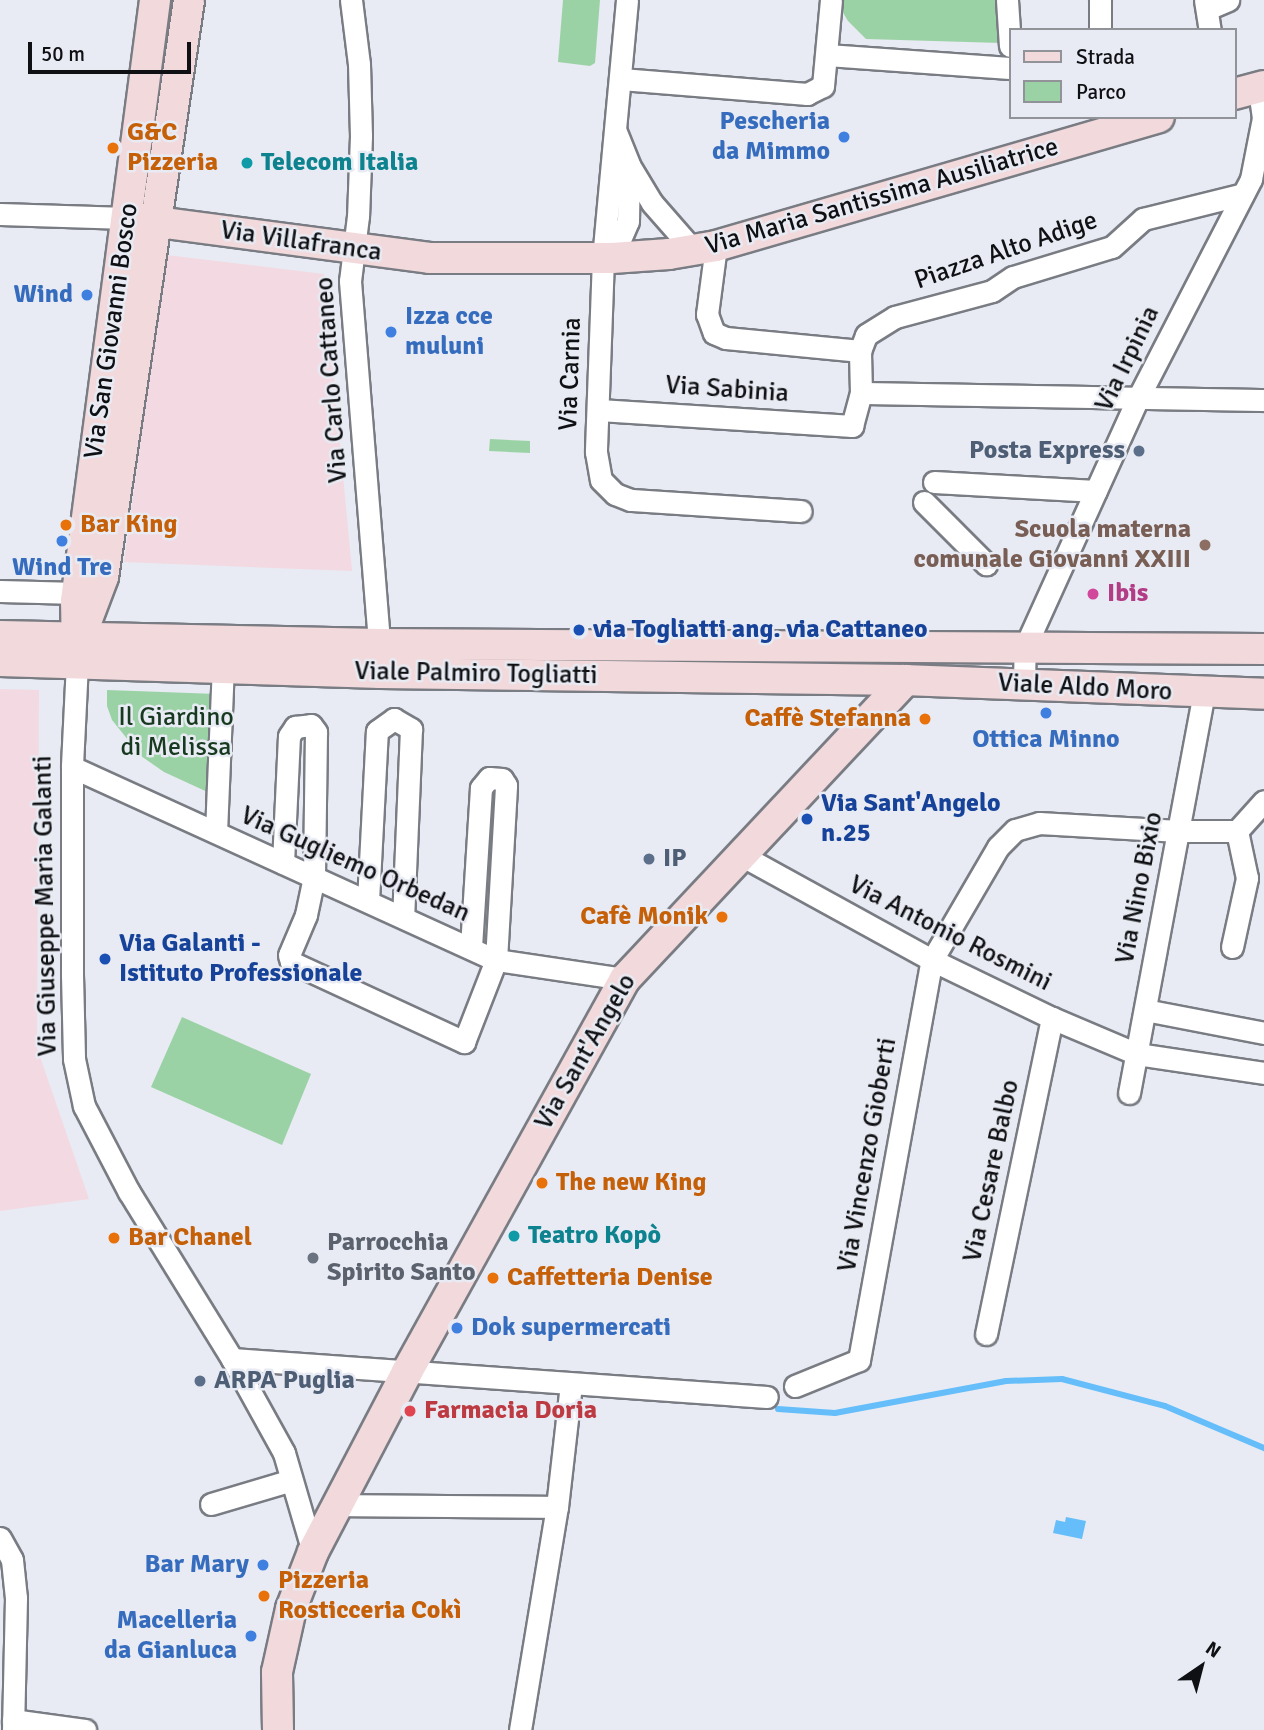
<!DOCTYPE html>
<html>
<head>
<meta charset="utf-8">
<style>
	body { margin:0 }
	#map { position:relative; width:1264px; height:1730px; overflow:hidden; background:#e8ebf3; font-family:Signika,sans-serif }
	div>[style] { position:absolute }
	.education>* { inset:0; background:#f3d9e1 }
	.green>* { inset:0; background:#9bd2a5 }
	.water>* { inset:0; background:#65befa }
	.stream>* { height:6px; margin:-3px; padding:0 3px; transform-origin:3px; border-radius:3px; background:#65befa }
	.roads { filter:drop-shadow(2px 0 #797c83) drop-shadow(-2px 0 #797c83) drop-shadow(0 2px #797c83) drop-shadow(0 -2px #797c83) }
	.street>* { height:21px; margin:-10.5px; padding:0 10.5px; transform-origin:10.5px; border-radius:10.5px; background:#fff }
	.secondary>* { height:30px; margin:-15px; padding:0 15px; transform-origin:15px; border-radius:15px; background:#f2d9db }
	.dots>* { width:19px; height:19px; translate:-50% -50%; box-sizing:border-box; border:4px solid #e8ebf3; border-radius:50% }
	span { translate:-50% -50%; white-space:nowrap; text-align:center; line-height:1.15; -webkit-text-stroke:5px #e8ebf3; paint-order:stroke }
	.shop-label { font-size:26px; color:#366cbe; font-weight:700 }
	.right { translate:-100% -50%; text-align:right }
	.left { translate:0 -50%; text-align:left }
	.food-label { font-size:26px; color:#c56008; font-weight:700 }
	.culture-label { font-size:26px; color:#0d838f; font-weight:700 }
	.street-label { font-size:26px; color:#0f1013 }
	.service-label { font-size:26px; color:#4e5e75; font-weight:700 }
	.education-label { font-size:26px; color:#785e54; font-weight:700 }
	.hotel-label { font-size:26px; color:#b23c85; font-weight:700 }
	.transit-label { font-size:26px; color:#164399; font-weight:700 }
	.park-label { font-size:26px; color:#17391f }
	.worship-label { font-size:26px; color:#5b616d; font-weight:700 }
	.health-label { font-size:26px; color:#be3a42; font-weight:700 }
	.legend { position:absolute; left:1009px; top:28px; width:228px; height:91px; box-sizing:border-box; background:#e8ebf3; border:2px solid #919399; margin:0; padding:9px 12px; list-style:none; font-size:21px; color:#0f1013 }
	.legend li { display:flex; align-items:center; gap:14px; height:35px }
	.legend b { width:35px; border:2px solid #919399 }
	.north { position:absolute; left:1166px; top:1632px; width:70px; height:70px; -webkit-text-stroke:5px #e8ebf3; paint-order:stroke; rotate:35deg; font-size:19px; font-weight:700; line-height:28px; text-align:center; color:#0f1013 }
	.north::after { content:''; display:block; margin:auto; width:24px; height:32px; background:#0f1013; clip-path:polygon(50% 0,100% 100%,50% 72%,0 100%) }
	.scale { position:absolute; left:28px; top:42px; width:163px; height:32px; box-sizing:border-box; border:4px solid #0f1013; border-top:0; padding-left:9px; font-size:21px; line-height:24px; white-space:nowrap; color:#0f1013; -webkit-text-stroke:5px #e8ebf3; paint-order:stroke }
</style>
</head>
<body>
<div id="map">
	<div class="education">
		<div style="clip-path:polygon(166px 255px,324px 274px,352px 571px,124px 562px)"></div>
		<div style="clip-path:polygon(0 689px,39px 690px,37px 1048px,89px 1199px,0 1211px)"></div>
	</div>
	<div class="green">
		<div style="clip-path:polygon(563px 0,600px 0,595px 63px,590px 66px,558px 62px)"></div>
		<div style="clip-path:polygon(843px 0,1000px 0,1001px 43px,866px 39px,848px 21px,842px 11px)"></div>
		<div style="clip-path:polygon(490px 439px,530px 441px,530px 453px,489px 451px)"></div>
		<div style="clip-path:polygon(107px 690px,217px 694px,214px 795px,164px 772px,141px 756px,112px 720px,107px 706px)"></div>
		<div style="clip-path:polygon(182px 1017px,311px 1074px,282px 1145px,151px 1087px)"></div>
	</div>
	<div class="water">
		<div style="clip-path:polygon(1066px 1517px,1086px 1521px,1082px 1539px,1053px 1533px,1056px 1520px,1065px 1522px)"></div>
	</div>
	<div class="stream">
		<div style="left:778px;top:1409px;width:57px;rotate:4deg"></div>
		<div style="left:835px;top:1413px;width:174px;rotate:-10.6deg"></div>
		<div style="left:1006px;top:1381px;width:56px;rotate:-2deg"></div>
		<div style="left:1062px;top:1379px;width:106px;rotate:14.7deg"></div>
		<div style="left:1165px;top:1406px;width:108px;rotate:23deg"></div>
	</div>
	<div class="roads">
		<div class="street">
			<div style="left:351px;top:0;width:64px;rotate:82.9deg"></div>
			<div style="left:359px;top:64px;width:72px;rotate:88.4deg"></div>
			<div style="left:361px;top:136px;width:80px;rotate:92.1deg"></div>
			<div style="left:358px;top:216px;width:65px;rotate:97deg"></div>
			<div style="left:350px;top:281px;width:377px;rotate:85.4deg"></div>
			<div style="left:627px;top:0;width:259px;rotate:95.3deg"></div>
			<div style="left:603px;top:258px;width:194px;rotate:92.1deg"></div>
			<div style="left:596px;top:452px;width:28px;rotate:80deg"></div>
			<div style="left:601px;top:480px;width:20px;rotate:45deg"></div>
			<div style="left:615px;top:494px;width:17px;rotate:21deg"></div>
			<div style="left:631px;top:500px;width:170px;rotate:3.7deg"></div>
			<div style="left:1007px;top:0;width:46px;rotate:86.3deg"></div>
			<div style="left:1100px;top:0;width:30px;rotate:90deg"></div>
			<div style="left:1205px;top:0;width:30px;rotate:81deg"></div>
			<div style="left:1207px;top:9px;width:23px;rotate:-23deg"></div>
			<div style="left:827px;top:55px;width:183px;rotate:4.1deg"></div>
			<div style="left:621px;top:79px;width:187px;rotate:4.6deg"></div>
			<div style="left:807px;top:94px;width:18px;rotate:-27deg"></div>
			<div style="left:823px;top:86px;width:86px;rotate:-84.7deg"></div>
			<div style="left:616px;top:132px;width:35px;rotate:68deg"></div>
			<div style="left:629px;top:165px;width:44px;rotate:58.8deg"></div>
			<div style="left:652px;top:203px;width:64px;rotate:48.8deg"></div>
			<div style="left:0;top:214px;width:127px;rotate:1.8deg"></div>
			<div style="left:716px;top:246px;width:69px;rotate:97.5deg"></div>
			<div style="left:707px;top:314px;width:20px;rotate:70deg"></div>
			<div style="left:714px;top:333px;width:13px;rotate:23deg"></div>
			<div style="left:726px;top:338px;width:135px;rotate:5.5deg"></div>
			<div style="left:612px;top:258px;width:40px;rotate:-66.6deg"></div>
			<div style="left:628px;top:221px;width:55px;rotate:-89deg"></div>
			<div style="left:861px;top:393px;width:403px;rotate:1deg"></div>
			<div style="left:599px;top:410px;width:254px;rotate:3.6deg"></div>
			<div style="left:852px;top:426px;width:34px;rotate:-75deg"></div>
			<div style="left:861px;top:393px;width:42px;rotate:-91.4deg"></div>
			<div style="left:860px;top:351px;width:17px;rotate:-69deg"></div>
			<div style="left:866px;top:335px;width:34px;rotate:-32deg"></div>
			<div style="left:895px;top:317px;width:100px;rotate:-15deg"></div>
			<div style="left:992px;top:291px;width:25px;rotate:-34deg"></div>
			<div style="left:1013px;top:277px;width:103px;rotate:-16.9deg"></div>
			<div style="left:1112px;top:247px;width:42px;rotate:-42.1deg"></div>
			<div style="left:1143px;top:219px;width:103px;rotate:-14deg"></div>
			<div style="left:934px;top:482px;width:162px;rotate:3.2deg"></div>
			<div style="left:924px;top:502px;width:88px;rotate:45deg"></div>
			<div style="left:0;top:591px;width:78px;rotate:1.5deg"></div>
			<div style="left:77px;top:663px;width:104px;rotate:92.8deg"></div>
			<div style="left:72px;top:767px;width:208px;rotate:90deg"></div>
			<div style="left:72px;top:975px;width:84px;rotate:88.6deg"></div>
			<div style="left:74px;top:1059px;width:48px;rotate:78deg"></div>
			<div style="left:84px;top:1106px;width:97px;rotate:62.4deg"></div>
			<div style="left:129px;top:1192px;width:196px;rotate:58.3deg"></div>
			<div style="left:232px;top:1359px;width:107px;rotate:61deg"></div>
			<div style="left:284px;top:1453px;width:103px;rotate:73.7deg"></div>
			<div style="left:1024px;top:686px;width:39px;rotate:-89deg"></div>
			<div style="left:1025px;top:647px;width:271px;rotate:-65.6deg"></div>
			<div style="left:1137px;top:400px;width:249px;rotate:-62.7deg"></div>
			<div style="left:1251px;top:179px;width:62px;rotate:-78.9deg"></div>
			<div style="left:1263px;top:118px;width:30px;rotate:-98deg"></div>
			<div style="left:72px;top:767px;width:466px;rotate:24.5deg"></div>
			<div style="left:496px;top:960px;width:130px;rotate:8.4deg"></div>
			<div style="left:216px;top:832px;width:164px;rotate:-87.6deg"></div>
			<div style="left:741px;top:855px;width:218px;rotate:28.8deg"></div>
			<div style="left:932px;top:960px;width:133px;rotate:25.8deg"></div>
			<div style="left:1052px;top:1018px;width:92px;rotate:23deg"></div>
			<div style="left:1137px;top:1054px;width:128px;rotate:8.5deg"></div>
			<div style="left:283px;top:863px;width:127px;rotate:-87.3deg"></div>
			<div style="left:289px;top:736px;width:11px;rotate:-56deg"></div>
			<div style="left:295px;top:727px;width:16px;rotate:-7deg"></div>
			<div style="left:311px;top:725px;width:9px;rotate:54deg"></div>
			<div style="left:316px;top:732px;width:145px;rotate:90.8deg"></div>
			<div style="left:314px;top:877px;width:39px;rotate:102deg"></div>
			<div style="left:306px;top:915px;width:43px;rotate:113deg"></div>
			<div style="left:289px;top:955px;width:7px;rotate:74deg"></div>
			<div style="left:291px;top:962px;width:191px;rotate:24.8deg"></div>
			<div style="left:464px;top:1042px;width:88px;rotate:-68.7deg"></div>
			<div style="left:496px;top:960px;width:175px;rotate:-86.7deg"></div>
			<div style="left:506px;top:785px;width:7px;rotate:-124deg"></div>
			<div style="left:502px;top:779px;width:13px;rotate:-176deg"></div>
			<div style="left:489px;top:778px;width:13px;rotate:129deg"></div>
			<div style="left:481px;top:788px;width:160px;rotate:93.6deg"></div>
			<div style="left:368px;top:901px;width:170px;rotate:-87deg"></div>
			<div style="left:377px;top:731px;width:21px;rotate:-35deg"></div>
			<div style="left:394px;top:719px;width:20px;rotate:30deg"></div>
			<div style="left:411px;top:729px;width:188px;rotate:92.4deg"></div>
			<div style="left:1232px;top:947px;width:71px;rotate:-77.7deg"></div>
			<div style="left:1247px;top:878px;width:48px;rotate:-102deg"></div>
			<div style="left:1145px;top:1010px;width:121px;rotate:10.9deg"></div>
			<div style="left:1129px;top:1093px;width:407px;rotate:-79.4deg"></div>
			<div style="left:986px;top:1334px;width:323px;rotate:-78.2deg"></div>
			<div style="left:232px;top:1359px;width:536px;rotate:4.06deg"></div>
			<div style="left:795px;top:1386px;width:69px;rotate:-22.1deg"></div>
			<div style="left:859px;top:1360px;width:407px;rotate:-79.7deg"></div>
			<div style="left:932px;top:960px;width:131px;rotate:-59.7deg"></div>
			<div style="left:998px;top:847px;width:24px;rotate:-45deg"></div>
			<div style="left:1015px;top:830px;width:25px;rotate:-16deg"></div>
			<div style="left:1039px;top:823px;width:140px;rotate:3.3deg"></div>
			<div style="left:1179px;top:831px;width:58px"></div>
			<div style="left:1237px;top:831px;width:40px;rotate:-48deg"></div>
			<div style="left:211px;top:1504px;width:84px;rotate:-16.5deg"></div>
			<div style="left:337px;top:1505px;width:220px;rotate:0.5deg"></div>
			<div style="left:0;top:1538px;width:25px;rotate:61deg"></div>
			<div style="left:12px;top:1560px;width:38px;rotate:84deg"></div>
			<div style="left:16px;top:1598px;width:132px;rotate:91.3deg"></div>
			<div style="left:13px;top:1720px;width:73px;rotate:7.9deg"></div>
			<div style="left:520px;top:1730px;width:226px;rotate:-80.6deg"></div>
			<div style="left:557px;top:1507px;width:124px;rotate:-83.5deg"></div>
		</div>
		<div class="secondary">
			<div style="left:1234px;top:94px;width:31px;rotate:-15deg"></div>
			<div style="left:127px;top:218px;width:305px;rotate:7.5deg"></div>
			<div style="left:429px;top:258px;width:183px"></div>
			<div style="left:612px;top:258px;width:57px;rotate:-4deg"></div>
			<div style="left:669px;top:254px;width:48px;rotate:-9.7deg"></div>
			<div style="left:716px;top:246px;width:461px;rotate:-16.2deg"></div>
			<div style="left:83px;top:630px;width:57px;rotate:-69.3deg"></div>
			<div style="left:103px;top:577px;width:583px;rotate:-81.52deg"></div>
			<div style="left:0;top:636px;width:380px;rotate:1.2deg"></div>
			<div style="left:380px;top:644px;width:884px;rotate:0.32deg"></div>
			<div style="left:77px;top:656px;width:55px;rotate:-91deg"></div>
			<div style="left:76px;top:601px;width:606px;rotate:-82.51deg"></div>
			<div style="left:0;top:661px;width:380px;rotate:1.8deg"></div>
			<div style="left:380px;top:673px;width:526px;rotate:0.76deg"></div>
			<div style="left:906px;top:680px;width:358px;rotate:2.2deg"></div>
			<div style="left:278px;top:1730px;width:58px;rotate:-91deg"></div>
			<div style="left:277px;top:1672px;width:65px;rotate:-77.5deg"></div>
			<div style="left:291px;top:1609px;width:61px;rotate:-68.9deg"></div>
			<div style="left:313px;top:1552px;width:203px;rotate:-62.4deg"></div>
			<div style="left:407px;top:1372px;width:449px;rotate:-61deg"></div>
			<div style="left:625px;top:979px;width:410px;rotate:-46.8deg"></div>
		</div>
	</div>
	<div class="dots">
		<div style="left:844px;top:137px;background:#3f7fe0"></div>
		<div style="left:113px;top:148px;background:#e8710a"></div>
		<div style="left:247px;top:163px;background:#0f9aa8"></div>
		<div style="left:87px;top:295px;background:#3f7fe0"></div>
		<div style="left:391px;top:332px;background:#3f7fe0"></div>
		<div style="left:1139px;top:451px;background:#5c6f8a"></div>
		<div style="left:66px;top:525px;background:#e8710a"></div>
		<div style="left:62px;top:541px;background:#3f7fe0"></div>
		<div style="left:1205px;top:545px;background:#8d6e63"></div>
		<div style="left:1093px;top:594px;background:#d1479c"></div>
		<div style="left:579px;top:630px;background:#1a4fb4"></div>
		<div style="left:1046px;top:713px;background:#3f7fe0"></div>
		<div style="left:925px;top:719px;background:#e8710a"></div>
		<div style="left:807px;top:819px;background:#1a4fb4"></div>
		<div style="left:649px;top:859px;background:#5c6f8a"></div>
		<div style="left:722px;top:917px;background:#e8710a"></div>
		<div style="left:105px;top:959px;background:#1a4fb4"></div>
		<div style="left:542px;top:1183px;background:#e8710a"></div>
		<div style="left:514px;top:1236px;background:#0f9aa8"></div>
		<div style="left:114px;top:1238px;background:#e8710a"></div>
		<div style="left:313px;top:1258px;background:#6b7280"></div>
		<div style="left:493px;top:1278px;background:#e8710a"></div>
		<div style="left:457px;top:1328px;background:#3f7fe0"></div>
		<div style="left:200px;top:1381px;background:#5c6f8a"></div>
		<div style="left:410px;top:1411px;background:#e0444e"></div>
		<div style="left:263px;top:1565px;background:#3f7fe0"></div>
		<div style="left:264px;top:1596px;background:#e8710a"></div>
		<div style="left:251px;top:1636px;background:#3f7fe0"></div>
	</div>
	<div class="shop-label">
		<span class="right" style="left:830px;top:137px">Pescheria<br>da Mimmo</span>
		<span class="right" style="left:73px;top:295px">Wind</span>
		<span class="left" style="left:405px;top:332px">Izza cce<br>muluni</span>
		<span style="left:62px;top:568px">Wind Tre</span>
		<span style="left:1046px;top:740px">Ottica Minno</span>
		<span class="left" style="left:471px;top:1328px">Dok supermercati</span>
		<span class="right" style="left:249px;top:1565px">Bar Mary</span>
		<span class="right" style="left:237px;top:1636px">Macelleria<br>da Gianluca</span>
	</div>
	<div class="food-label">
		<span class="left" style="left:127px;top:148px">G&amp;C<br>Pizzeria</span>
		<span class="left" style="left:80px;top:525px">Bar King</span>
		<span class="right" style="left:911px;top:719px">Caffè Stefanna</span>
		<span class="right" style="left:708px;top:917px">Cafè Monik</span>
		<span class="left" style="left:556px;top:1183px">The new King</span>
		<span class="left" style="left:128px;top:1238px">Bar Chanel</span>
		<span class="left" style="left:507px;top:1278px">Caffetteria Denise</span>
		<span class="left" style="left:278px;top:1596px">Pizzeria<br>Rosticceria Cokì</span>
	</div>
	<div class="culture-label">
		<span class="left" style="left:261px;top:163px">Telecom Italia</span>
		<span class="left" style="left:528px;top:1236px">Teatro Kopò</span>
	</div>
	<div class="street-label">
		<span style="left:882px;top:197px;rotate:-16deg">Via Maria Santissima Ausiliatrice</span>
		<span style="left:301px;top:242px;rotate:8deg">Via Villafranca</span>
		<span style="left:1006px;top:251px;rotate:-19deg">Piazza Alto Adige</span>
		<span style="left:112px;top:331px;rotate:-82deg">Via San Giovanni Bosco</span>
		<span style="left:1128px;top:359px;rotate:-64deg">Via Irpinia</span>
		<span style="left:571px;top:374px;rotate:-88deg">Via Carnia</span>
		<span style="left:332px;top:380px;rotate:-94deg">Via Carlo Cattaneo</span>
		<span style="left:727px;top:390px;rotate:4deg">Via Sabinia</span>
		<span style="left:476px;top:674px;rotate:1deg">Viale Palmiro Togliatti</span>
		<span style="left:1085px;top:688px;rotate:3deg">Viale Aldo Moro</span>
		<span style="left:355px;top:865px;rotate:24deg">Via Gugliemo Orbedan</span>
		<span style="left:1140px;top:888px;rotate:-79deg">Via Nino Bixio</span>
		<span style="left:46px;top:906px;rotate:-91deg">Via Giuseppe Maria Galanti</span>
		<span style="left:950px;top:934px;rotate:27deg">Via Antonio Rosmini</span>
		<span style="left:586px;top:1052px;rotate:-60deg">Via Sant'Angelo</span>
		<span style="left:868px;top:1155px;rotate:-80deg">Via Vincenzo Gioberti</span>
		<span style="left:992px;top:1171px;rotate:-78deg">Via Cesare Balbo</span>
	</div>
	<div class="service-label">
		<span class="right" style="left:1125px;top:451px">Posta Express</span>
		<span class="left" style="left:663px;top:859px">IP</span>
		<span class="left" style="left:214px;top:1381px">ARPA Puglia</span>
	</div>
	<div class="education-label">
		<span class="right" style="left:1191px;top:545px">Scuola materna<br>comunale Giovanni XXIII</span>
	</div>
	<div class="hotel-label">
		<span class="left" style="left:1107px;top:594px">Ibis</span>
	</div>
	<div class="transit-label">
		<span class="left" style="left:593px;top:630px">via Togliatti ang. via Cattaneo</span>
		<span class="left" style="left:821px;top:819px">Via Sant'Angelo<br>n.25</span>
		<span class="left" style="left:119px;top:959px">Via Galanti -<br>Istituto Professionale</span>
	</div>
	<div class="park-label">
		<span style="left:176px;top:733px">Il Giardino<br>di Melissa</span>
	</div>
	<div class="worship-label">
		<span class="left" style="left:327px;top:1258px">Parrocchia<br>Spirito Santo</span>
	</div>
	<div class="health-label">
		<span class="left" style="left:424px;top:1411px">Farmacia Doria</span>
	</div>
	<ul class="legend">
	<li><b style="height:9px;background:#f2d9db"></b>Strada</li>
	<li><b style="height:19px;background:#9bd2a5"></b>Parco</li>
	</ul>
	<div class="north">N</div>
	<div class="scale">50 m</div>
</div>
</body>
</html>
